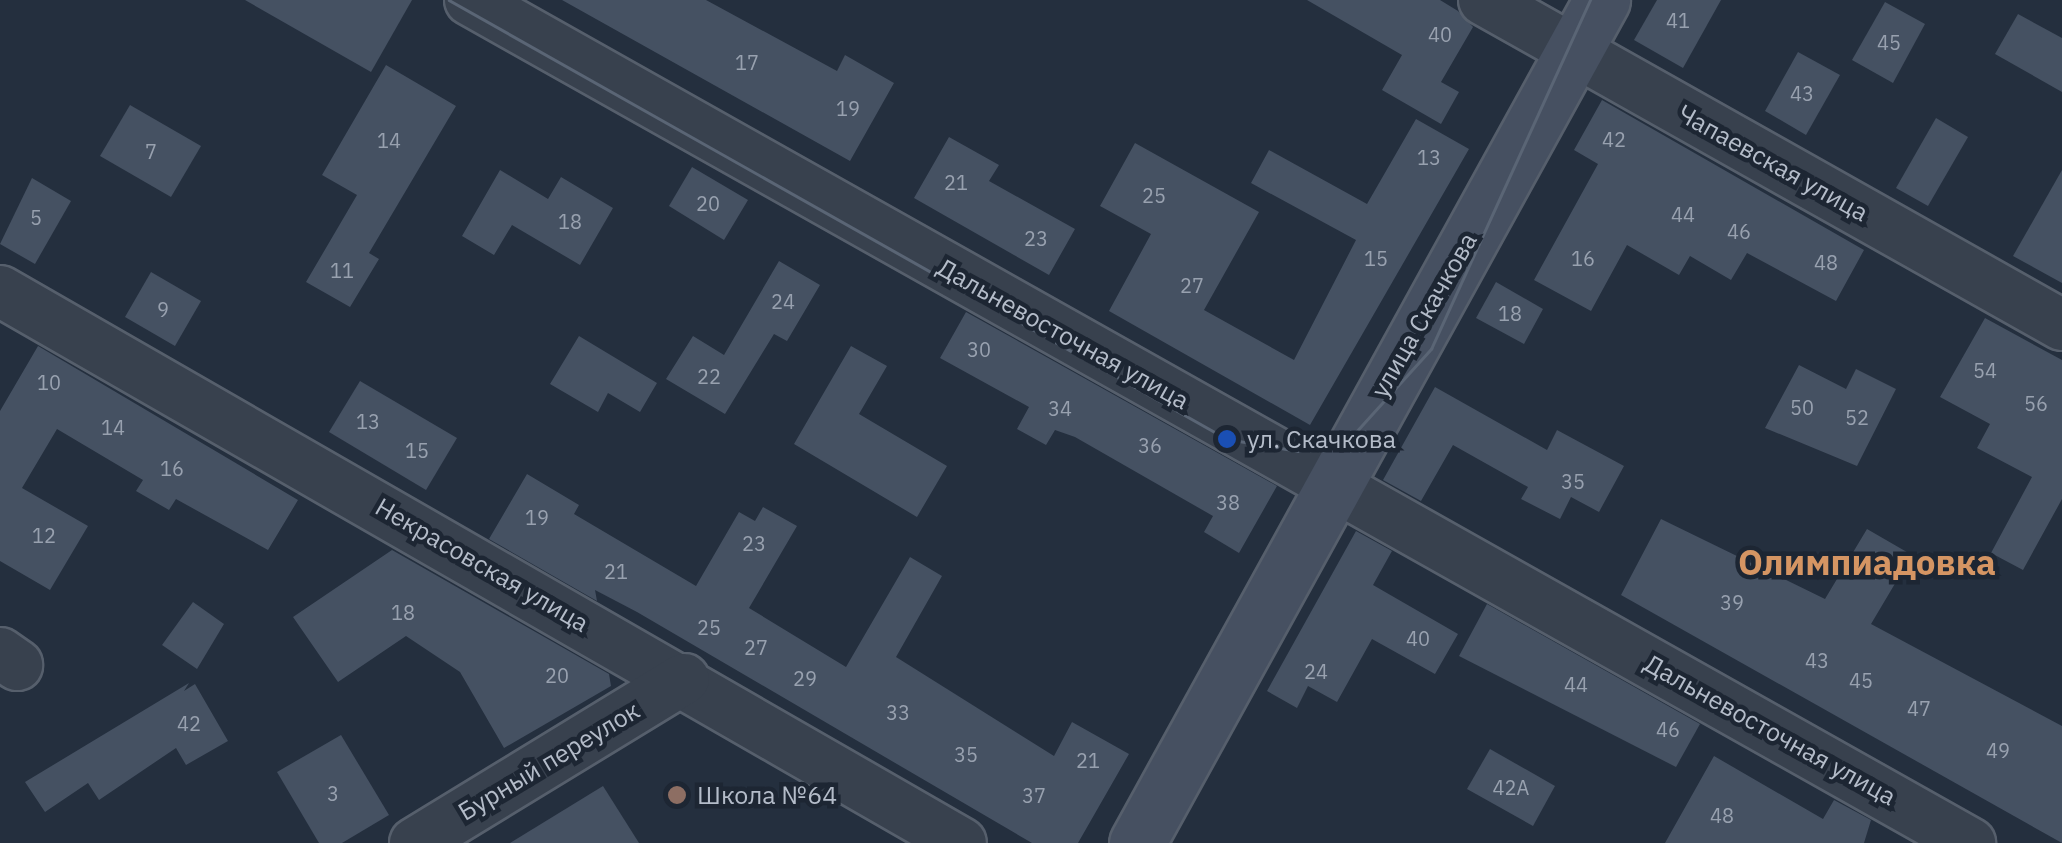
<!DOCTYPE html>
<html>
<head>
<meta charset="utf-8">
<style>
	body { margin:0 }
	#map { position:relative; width:2062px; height:843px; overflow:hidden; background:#242f3e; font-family:"IBM Plex Sans",sans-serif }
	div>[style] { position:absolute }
	.building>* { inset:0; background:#455162 }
	.roads { filter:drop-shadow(2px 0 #565f6c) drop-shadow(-2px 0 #565f6c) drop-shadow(0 2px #565f6c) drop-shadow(0 -2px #565f6c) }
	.street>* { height:50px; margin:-25px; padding:0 25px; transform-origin:25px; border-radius:25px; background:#38414e }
	.secondary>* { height:55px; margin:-27.5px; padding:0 27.5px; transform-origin:27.5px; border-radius:27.5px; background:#465061 }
	.tram>* { height:2.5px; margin:-1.25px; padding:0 1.25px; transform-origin:1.25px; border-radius:1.25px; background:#5a6575 }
	.dots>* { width:28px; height:28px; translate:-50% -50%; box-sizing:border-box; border:5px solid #1d2633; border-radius:50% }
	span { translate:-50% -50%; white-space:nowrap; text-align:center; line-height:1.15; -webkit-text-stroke:9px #1d2633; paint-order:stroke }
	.number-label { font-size:20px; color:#98a1af }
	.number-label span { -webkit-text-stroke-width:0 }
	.street-label { font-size:25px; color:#b4bcc9 }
	.poi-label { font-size:25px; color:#b4bcc9 }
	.left { translate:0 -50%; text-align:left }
	.district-label { font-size:35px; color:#d59563; font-weight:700 }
</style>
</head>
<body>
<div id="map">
	<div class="building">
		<div style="clip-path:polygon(245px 0,412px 0,371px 72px)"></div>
		<div style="clip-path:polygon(562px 0,706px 0,837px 71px,845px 55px,894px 83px,850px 161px)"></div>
		<div style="clip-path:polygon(1307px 0,1440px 0,1458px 11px,1473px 27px,1441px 82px,1459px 92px,1441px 124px,1382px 90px,1402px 55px)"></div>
		<div style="clip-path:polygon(1657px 0,1721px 0,1683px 68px,1634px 40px)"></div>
		<div style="clip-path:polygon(1885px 2px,1925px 24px,1893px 83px,1852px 60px)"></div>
		<div style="clip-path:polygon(2018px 14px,2062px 38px,2062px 92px,1995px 54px)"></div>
		<div style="clip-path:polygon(1798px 52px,1840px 75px,1806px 135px,1765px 111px)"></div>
		<div style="clip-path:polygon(386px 65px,456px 106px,369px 253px,379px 259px,350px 307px,306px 282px,357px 195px,322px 175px)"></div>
		<div style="clip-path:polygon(1602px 100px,1864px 250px,1836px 301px,1747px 253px,1731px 280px,1690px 256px,1679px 275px,1627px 245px,1591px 311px,1534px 280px,1598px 164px,1574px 150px)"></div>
		<div style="clip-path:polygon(130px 105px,201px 146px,171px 197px,100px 156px)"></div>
		<div style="clip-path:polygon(1936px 118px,1968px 137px,1928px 206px,1896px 188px)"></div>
		<div style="clip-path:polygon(1416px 119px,1469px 149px,1310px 425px,1109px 311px,1151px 234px,1100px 206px,1135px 143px,1259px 212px,1204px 310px,1294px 360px,1356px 240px,1251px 183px,1269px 150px,1367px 204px)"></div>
		<div style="clip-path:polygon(949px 137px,999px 165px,989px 181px,1075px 229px,1049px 275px,914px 198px)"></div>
		<div style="clip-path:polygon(692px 167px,748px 200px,724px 240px,669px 206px)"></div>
		<div style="clip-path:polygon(500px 170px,548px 199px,561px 177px,613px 208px,580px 265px,512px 225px,494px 255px,462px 236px)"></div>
		<div style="clip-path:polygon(2062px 170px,2062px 283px,2013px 256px)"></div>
		<div style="clip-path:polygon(32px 178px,71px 201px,35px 264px,0 244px)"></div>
		<div style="clip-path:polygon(779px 261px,820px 285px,787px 341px,774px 334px,725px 414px,666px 379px,693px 336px,724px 355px)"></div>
		<div style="clip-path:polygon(151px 272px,201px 301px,175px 346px,125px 317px)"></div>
		<div style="clip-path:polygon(1496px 282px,1543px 309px,1524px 344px,1476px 318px)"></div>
		<div style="clip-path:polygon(966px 312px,1277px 486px,1239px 553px,1204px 532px,1213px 516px,1075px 437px,1055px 430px,1046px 445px,1017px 429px,1029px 407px,940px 358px)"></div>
		<div style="clip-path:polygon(1985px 318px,2062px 360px,2062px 499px,2023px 570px,1991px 553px,2032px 477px,1977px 448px,1990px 424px,1940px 397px)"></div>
		<div style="clip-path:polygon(579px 336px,657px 383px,640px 412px,608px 393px,598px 412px,550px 384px)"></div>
		<div style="clip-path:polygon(38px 346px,298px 500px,268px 550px,176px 499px,169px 510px,136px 491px,143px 480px,57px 429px,22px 488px,88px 526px,50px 590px,0 561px,0 411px)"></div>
		<div style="clip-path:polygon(851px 346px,887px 366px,859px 414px,947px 466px,917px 517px,794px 444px)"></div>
		<div style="clip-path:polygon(1799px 365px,1846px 389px,1856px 369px,1896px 389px,1857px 466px,1765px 428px)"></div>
		<div style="clip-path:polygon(360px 381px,457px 438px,426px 490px,329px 432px)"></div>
		<div style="clip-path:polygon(1435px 387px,1547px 450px,1557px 430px,1624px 466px,1599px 512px,1571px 497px,1560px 519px,1521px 499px,1528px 487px,1453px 445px,1421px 501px,1383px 480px)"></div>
		<div style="clip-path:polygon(527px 474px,579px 505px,574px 514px,696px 586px,739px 512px,755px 521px,763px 507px,797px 526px,749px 608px,846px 667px,910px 557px,942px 576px,896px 657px,1054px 756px,1072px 722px,1129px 754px,1078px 843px,1032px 843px,637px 612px,595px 590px,597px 601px,489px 539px)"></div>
		<div style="clip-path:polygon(1661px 519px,1825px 599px,1867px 529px,1912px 555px,1871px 624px,2062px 726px,2062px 843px,1621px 595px)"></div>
		<div style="clip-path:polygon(1356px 531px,1392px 551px,1373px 585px,1458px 634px,1435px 674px,1372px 639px,1337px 702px,1308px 686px,1297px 708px,1267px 691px)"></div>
		<div style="clip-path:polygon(392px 550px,609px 674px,611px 686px,504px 748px,460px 672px,406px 636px,338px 682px,293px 617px)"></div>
		<div style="clip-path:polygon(193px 602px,224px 624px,197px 669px,162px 645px)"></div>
		<div style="clip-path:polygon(1487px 604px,1700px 724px,1676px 767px,1459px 656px)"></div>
		<div style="clip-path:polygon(189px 683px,184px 691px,195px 684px,228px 741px,186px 765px,176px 748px,99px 800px,88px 783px,45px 812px,25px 782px)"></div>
		<div style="clip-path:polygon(341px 735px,389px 815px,342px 843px,319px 843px,277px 772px)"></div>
		<div style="clip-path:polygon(1490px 749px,1555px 786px,1533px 826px,1467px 789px)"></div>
		<div style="clip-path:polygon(1714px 756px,1823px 819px,1834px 800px,1871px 820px,1864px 843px,1665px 843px)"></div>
		<div style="clip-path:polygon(603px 786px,639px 843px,510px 843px)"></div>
	</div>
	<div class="roads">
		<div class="street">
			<div style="left:470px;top:0;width:1721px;rotate:29.34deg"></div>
			<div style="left:1484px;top:0;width:663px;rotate:29.35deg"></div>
			<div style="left:0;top:291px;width:1108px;rotate:29.87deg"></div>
			<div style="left:0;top:653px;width:21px;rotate:35deg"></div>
			<div style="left:415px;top:843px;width:315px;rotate:-31.4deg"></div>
		</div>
		<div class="secondary">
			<div style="left:1137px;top:843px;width:963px;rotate:-61.12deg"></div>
		</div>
	</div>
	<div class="tram">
		<div style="left:449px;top:0;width:893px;rotate:29.43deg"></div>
		<div style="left:1227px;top:439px;width:72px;rotate:9.6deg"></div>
		<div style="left:1298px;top:451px;width:59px;rotate:-16.9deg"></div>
		<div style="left:1354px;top:434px;width:115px;rotate:-47.8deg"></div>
		<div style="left:1431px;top:349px;width:384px;rotate:-65.5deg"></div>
	</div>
	<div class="dots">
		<div style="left:1227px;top:439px;background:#1a4fb4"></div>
		<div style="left:677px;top:795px;background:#8d6e63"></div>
	</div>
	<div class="number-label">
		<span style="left:1678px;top:20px">41</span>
		<span style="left:1440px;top:34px">40</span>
		<span style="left:1889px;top:42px">45</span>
		<span style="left:747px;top:62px">17</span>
		<span style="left:1802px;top:93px">43</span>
		<span style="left:848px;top:108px">19</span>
		<span style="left:1614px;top:139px">42</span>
		<span style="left:389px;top:140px">14</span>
		<span style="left:151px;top:151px">7</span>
		<span style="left:1429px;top:157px">13</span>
		<span style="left:956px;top:182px">21</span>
		<span style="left:1154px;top:195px">25</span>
		<span style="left:708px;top:203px">20</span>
		<span style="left:1683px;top:214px">44</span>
		<span style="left:36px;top:217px">5</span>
		<span style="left:570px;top:221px">18</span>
		<span style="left:1739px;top:231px">46</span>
		<span style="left:1036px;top:238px">23</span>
		<span style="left:1376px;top:258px">15</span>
		<span style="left:1583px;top:258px">16</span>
		<span style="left:1826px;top:262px">48</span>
		<span style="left:342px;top:270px">11</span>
		<span style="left:1192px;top:285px">27</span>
		<span style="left:783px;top:301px">24</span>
		<span style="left:163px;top:309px">9</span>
		<span style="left:1510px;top:313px">18</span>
		<span style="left:979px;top:349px">30</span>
		<span style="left:1985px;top:370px">54</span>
		<span style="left:709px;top:376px">22</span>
		<span style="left:49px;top:382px">10</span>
		<span style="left:2036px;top:403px">56</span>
		<span style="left:1802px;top:407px">50</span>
		<span style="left:1060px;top:408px">34</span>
		<span style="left:1857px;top:417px">52</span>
		<span style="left:368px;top:421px">13</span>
		<span style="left:113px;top:427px">14</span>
		<span style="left:1150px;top:445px">36</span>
		<span style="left:417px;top:450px">15</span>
		<span style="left:172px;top:468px">16</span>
		<span style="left:1573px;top:481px">35</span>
		<span style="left:1228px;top:502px">38</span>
		<span style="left:537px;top:517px">19</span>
		<span style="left:44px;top:535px">12</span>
		<span style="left:754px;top:543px">23</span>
		<span style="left:616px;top:571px">21</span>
		<span style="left:1732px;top:602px">39</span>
		<span style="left:403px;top:612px">18</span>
		<span style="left:709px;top:627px">25</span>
		<span style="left:1418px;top:638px">40</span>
		<span style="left:756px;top:647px">27</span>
		<span style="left:1817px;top:660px">43</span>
		<span style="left:1316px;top:671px">24</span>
		<span style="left:557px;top:675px">20</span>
		<span style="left:805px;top:678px">29</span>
		<span style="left:1861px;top:680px">45</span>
		<span style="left:1576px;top:684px">44</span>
		<span style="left:1919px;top:708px">47</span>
		<span style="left:898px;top:712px">33</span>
		<span style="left:189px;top:723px">42</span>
		<span style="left:1668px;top:729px">46</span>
		<span style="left:1998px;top:750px">49</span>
		<span style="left:966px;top:754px">35</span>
		<span style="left:1088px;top:760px">21</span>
		<span style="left:1511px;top:787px">42А</span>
		<span style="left:333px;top:793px">3</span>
		<span style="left:1034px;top:795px">37</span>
		<span style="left:1722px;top:815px">48</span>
	</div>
	<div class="street-label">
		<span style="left:1773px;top:163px;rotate:29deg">Чапаевская улица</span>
		<span style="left:1424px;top:315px;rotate:-60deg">улица Скачкова</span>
		<span style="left:1063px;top:334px;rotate:29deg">Дальневосточная улица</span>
		<span style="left:482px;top:565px;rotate:30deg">Некрасовская улица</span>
		<span style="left:1770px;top:730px;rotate:29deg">Дальневосточная улица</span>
		<span style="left:549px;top:761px;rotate:-31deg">Бурный переулок</span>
	</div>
	<div class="poi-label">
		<span class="left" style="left:1247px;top:439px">ул. Скачкова</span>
		<span class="left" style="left:697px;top:795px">Школа №64</span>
	</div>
	<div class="district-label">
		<span style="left:1867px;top:562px">Олимпиадовка</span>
	</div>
</div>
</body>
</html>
